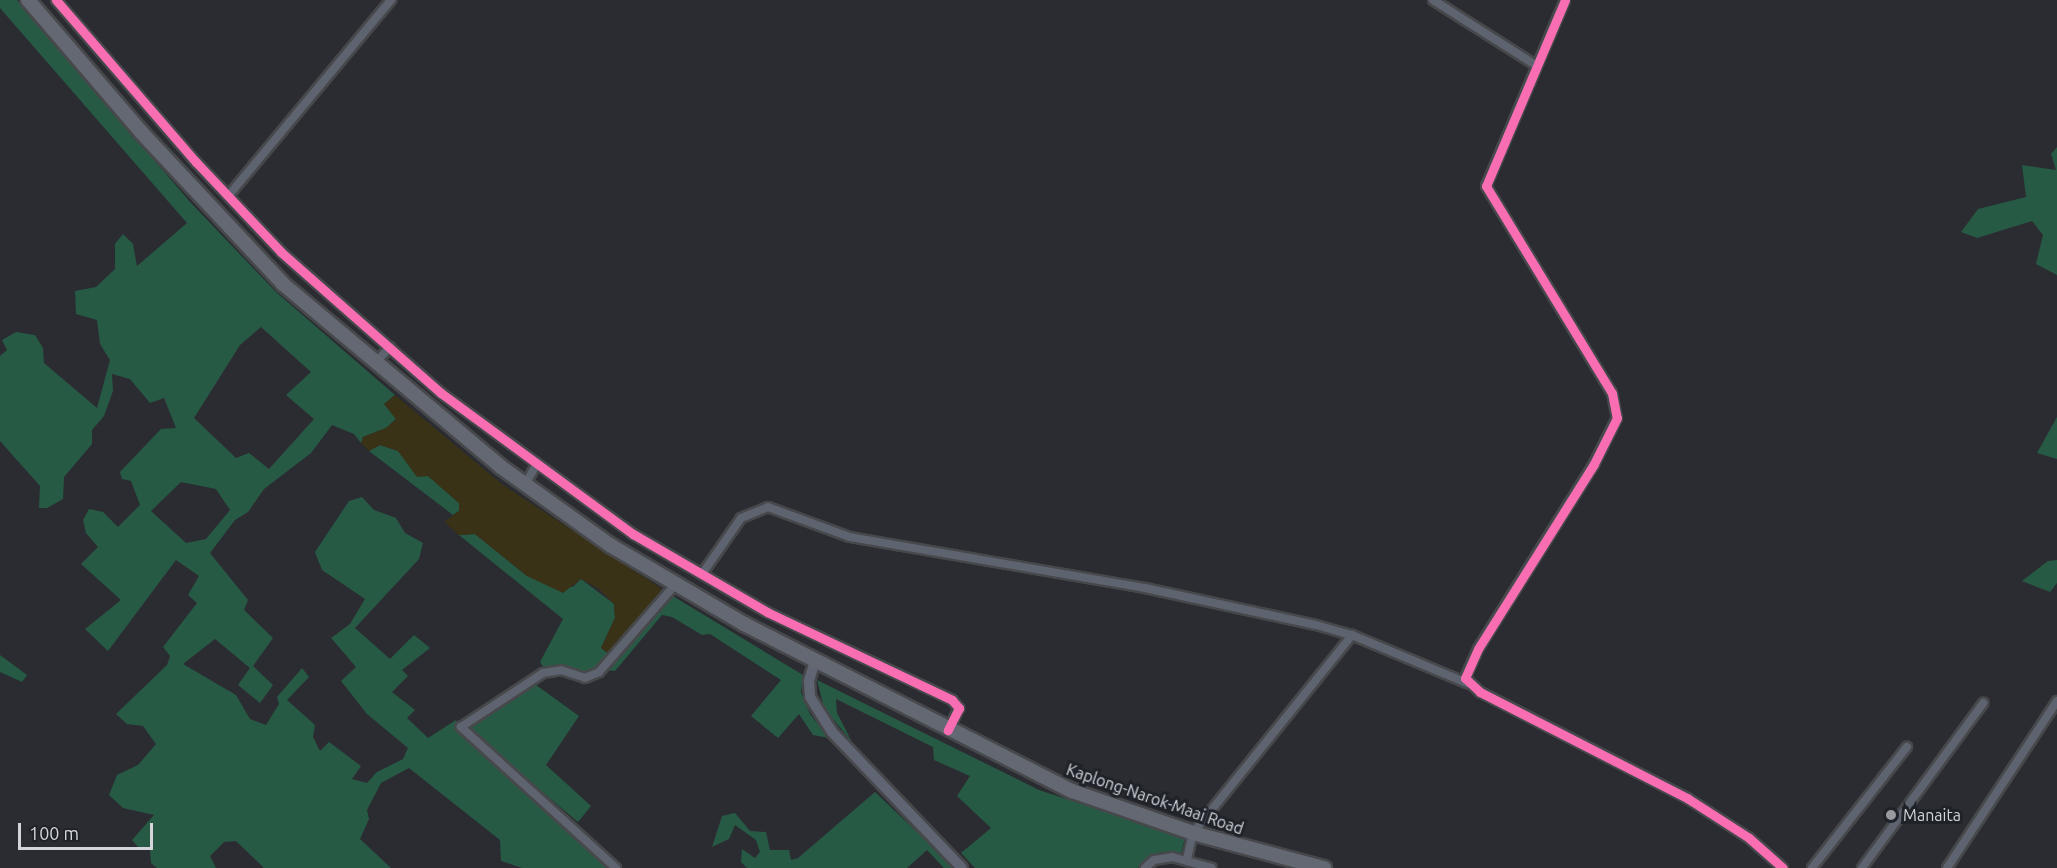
<!DOCTYPE html>
<html>
<head>
<meta charset="utf-8">
<style>
	body { margin:0 }
	#map { position:relative; width:2057px; height:868px; overflow:hidden; background:#2b2c31; font-family:Ubuntu,sans-serif }
	div>[style] { position:absolute }
	.green>* { inset:0; background:#265a45 }
	.sand>* { inset:0; background:#393216 }
	.roads { filter:drop-shadow(2px 0 #47484b) drop-shadow(-2px 0 #47484b) drop-shadow(0 2px #47484b) drop-shadow(0 -2px #47484b) }
	.street>* { height:8px; margin:-4px; padding:0 4px; transform-origin:4px; border-radius:4px; background:#5d636f }
	.secondary>* { height:10px; margin:-5px; padding:0 5px; transform-origin:5px; border-radius:5px; background:#5f6572 }
	.highway>* { height:14px; margin:-7px; padding:0 7px; transform-origin:7px; border-radius:7px; background:#636872 }
	.cycleway>* { height:9px; margin:-4.5px; padding:0 4.5px; transform-origin:4.5px; border-radius:4.5px; background:#f96db3 }
	.dots>* { width:16px; height:16px; translate:-50% -50%; box-sizing:border-box; border:3px solid #1f2229; border-radius:50% }
	span { translate:-50% -50%; white-space:nowrap; text-align:center; line-height:1.15; -webkit-text-stroke:6px #1f2229; paint-order:stroke }
	.street-label { font-size:16px; color:#d3d5db }
	.poi-label { font-size:16px; color:#d3d5db }
	.left { translate:0 -50%; text-align:left }
	.scale { position:absolute; left:18px; top:823px; width:135px; height:27px; box-sizing:border-box; border:3px solid #d3d5db; border-top:0; padding-left:8px; font-size:18px; line-height:21px; white-space:nowrap; color:#d3d5db; -webkit-text-stroke:4px #1f2229; paint-order:stroke }
</style>
</head>
<body>
<div id="map">
	<div class="green">
		<div style="clip-path:polygon(evenodd,0 0,17px 0,191px 203px,276px 292px,395px 395px,384px 404px,396px 419px,386px 428px,363px 437px,361px 443px,354px 434px,332px 425px,311px 453px,264px 489px,248px 512px,235px 520px,210px 553px,248px 600px,244px 610px,273px 638px,253px 666px,273px 685px,260px 703px,238px 685px,250px 668px,215px 639px,183px 664px,236px 695px,250px 719px,266px 725px,279px 704px,277px 697px,302px 668px,309px 677px,287px 700px,315px 725px,313px 737px,320px 751px,329px 742px,361px 766px,352px 779px,367px 783px,377px 772px,403px 759px,408px 748px,367px 714px,341px 681px,356px 667px,331px 638px,350px 624px,365px 599px,322px 570px,315px 552px,349px 501px,362px 497px,374px 510px,396px 518px,405px 533px,423px 543px,419px 559px,355px 628px,390px 659px,414px 635px,430px 648px,402px 670px,408px 676px,392px 692px,415px 710px,407px 718px,428px 738px,456px 720px,460px 734px,608px 868px,522px 868px,501px 861px,500px 840px,409px 768px,381px 783px,367px 810px,369px 819px,360px 839px,391px 868px,264px 868px,236px 841px,224px 842px,210px 856px,216px 868px,157px 868px,151px 863px,150px 850px,138px 847px,132px 840px,154px 815px,123px 808px,109px 795px,117px 775px,138px 765px,156px 744px,143px 726px,127px 724px,116px 714px,167px 665px,170px 656px,163px 647px,197px 603px,188px 595px,199px 576px,176px 560px,108px 651px,85px 629px,121px 600px,81px 564px,98px 547px,86px 533px,83px 520px,89px 509px,103px 512px,118px 527px,140px 505px,131px 481px,122px 479px,120px 472px,161px 429px,176px 428px,164px 398px,150px 403px,130px 379px,112px 374px,113px 391px,104px 416px,92px 430px,92px 444px,64px 477px,63px 499px,47px 508px,39px 508px,40px 486px,0 441px,0 356px,7px 350px,2px 340px,16px 332px,35px 335px,43px 348px,44px 363px,97px 408px,110px 360px,100px 344px,97px 320px,76px 314px,75px 291px,96px 287px,115px 269px,115px 244px,123px 234px,133px 244px,137px 266px,187px 223px,0 8px,0 0,261px 327px,311px 372px,286px 395px,314px 419px,269px 469px,249px 453px,236px 458px,194px 418px,240px 345px,261px 327px,0 0,181px 482px,216px 489px,230px 510px,206px 539px,186px 543px,151px 511px,181px 482px)"></div>
		<div style="clip-path:polygon(2057px 147px,2057px 275px,2036px 264px,2043px 235px,2032px 221px,1977px 238px,1961px 232px,1978px 209px,2026px 197px,2022px 165px,2056px 170px,2051px 154px)"></div>
		<div style="clip-path:polygon(2057px 417px,2057px 459px,2037px 453px)"></div>
		<div style="clip-path:polygon(380px 445px,398px 451px,417px 476px,428px 476px,459px 503px,459px 511px,453px 515px,369px 451px)"></div>
		<div style="clip-path:polygon(475px 534px,527px 576px,573px 587px,581px 579px,614px 604px,615px 618px,601px 648px,610px 655px,597px 670px,587px 674px,559px 664px,544px 668px,540px 662px,563px 619px,459px 535px)"></div>
		<div style="clip-path:polygon(2057px 560px,2057px 583px,2050px 592px,2022px 581px,2048px 561px)"></div>
		<div style="clip-path:polygon(671px 595px,803px 675px,801px 692px,810px 714px,829px 738px,813px 735px,799px 714px,778px 738px,751px 716px,781px 680px,710px 634px,702px 635px,672px 617px,662px 615px,615px 671px,606px 670px)"></div>
		<div style="clip-path:polygon(0 655px,27px 675px,22px 682px,0 672px)"></div>
		<div style="clip-path:polygon(817px 680px,1039px 790px,1185px 838px,1181px 854px,1161px 852px,1143px 861px,1138px 868px,975px 868px,961px 853px,991px 828px,957px 796px,970px 776px,934px 760px,933px 747px,836px 699px,837px 713px,852px 742px,824px 708px)"></div>
		<div style="clip-path:polygon(536px 685px,579px 716px,546px 765px,591px 806px,578px 822px,467px 729px,469px 724px)"></div>
		<div style="clip-path:polygon(875px 792px,955px 868px,944px 868px,927px 850px,907px 868px,747px 868px,741px 862px,742px 849px,755px 858px,760px 852px,756px 840px,735px 825px,729px 839px,712px 847px,722px 816px,735px 813px,750px 831px,766px 832px,770px 850px,789px 850px,791px 860px,798px 858px)"></div>
	</div>
	<div class="sand">
		<div style="clip-path:polygon(395px 395px,503px 485px,662px 589px,610px 655px,601px 648px,615px 618px,614px 604px,598px 588px,581px 579px,563px 593px,527px 576px,475px 534px,459px 535px,444px 522px,459px 511px,459px 503px,428px 476px,417px 477px,398px 451px,380px 445px,369px 451px,361px 443px,363px 437px,386px 428px,396px 419px,384px 404px)"></div>
	</div>
	<div class="roads">
		<div class="street">
			<div style="left:56px;top:0;width:214px;rotate:49.2deg"></div>
			<div style="left:196px;top:162px;width:124px;rotate:46.6deg"></div>
			<div style="left:281px;top:252px;width:213px;rotate:41.4deg"></div>
			<div style="left:441px;top:393px;width:238px;rotate:36.3deg"></div>
			<div style="left:633px;top:534px;width:155px;rotate:30.2deg"></div>
			<div style="left:767px;top:612px;width:205px;rotate:25.4deg"></div>
			<div style="left:952px;top:700px;width:11px;rotate:49deg"></div>
			<div style="left:959px;top:708px;width:23px;rotate:115deg"></div>
			<div style="left:1433px;top:0;width:123px;rotate:32.4deg"></div>
			<div style="left:1565px;top:0;width:202px;rotate:113deg"></div>
			<div style="left:1486px;top:186px;width:242px;rotate:58.7deg"></div>
			<div style="left:1612px;top:393px;width:25px;rotate:79deg"></div>
			<div style="left:1617px;top:418px;width:51px;rotate:116.6deg"></div>
			<div style="left:1594px;top:464px;width:218px;rotate:122.1deg"></div>
			<div style="left:1478px;top:649px;width:32px;rotate:114deg"></div>
			<div style="left:1465px;top:678px;width:21px;rotate:43deg"></div>
			<div style="left:1480px;top:692px;width:233px;rotate:27.1deg"></div>
			<div style="left:1687px;top:798px;width:74px;rotate:32.8deg"></div>
			<div style="left:1749px;top:838px;width:45px;rotate:41.4deg"></div>
			<div style="left:229px;top:195px;width:254px;rotate:-50.3deg"></div>
			<div style="left:375px;top:363px;width:22px;rotate:-47deg"></div>
			<div style="left:525px;top:485px;width:23px;rotate:-61deg"></div>
			<div style="left:702px;top:574px;width:68px;rotate:-55.1deg"></div>
			<div style="left:741px;top:518px;width:29px;rotate:-22deg"></div>
			<div style="left:768px;top:507px;width:87px;rotate:20.1deg"></div>
			<div style="left:850px;top:537px;width:299px;rotate:9.8deg"></div>
			<div style="left:1145px;top:588px;width:175px;rotate:12.2deg"></div>
			<div style="left:1316px;top:625px;width:37px;rotate:16deg"></div>
			<div style="left:1352px;top:635px;width:125px;rotate:22.7deg"></div>
			<div style="left:1187px;top:859px;width:27px;rotate:-77deg"></div>
			<div style="left:1193px;top:833px;width:254px;rotate:-51.2deg"></div>
			<div style="left:616px;top:868px;width:210px;rotate:-137.7deg"></div>
			<div style="left:461px;top:727px;width:98px;rotate:-33.4deg"></div>
			<div style="left:543px;top:673px;width:18px;rotate:-9deg"></div>
			<div style="left:561px;top:670px;width:25px;rotate:18deg"></div>
			<div style="left:585px;top:678px;width:15px;rotate:-23deg"></div>
			<div style="left:599px;top:672px;width:114px;rotate:-48.9deg"></div>
			<div style="left:1145px;top:868px;width:12px;rotate:-42deg"></div>
			<div style="left:1154px;top:860px;width:18px;rotate:-9deg"></div>
			<div style="left:1172px;top:857px;width:41px;rotate:15.4deg"></div>
			<div style="left:1812px;top:868px;width:154px;rotate:-51.9deg"></div>
			<div style="left:1862px;top:868px;width:205px;rotate:-53.7deg"></div>
			<div style="left:1947px;top:868px;width:200px;rotate:-56.6deg"></div>
		</div>
		<div class="secondary">
			<div style="left:815px;top:661px;width:21px;rotate:107deg"></div>
			<div style="left:809px;top:681px;width:16px;rotate:86deg"></div>
			<div style="left:810px;top:697px;width:41px;rotate:57.8deg"></div>
			<div style="left:832px;top:732px;width:188px;rotate:46.3deg"></div>
		</div>
		<div class="highway">
			<div style="left:28px;top:0;width:174px;rotate:49.4deg"></div>
			<div style="left:141px;top:132px;width:208px;rotate:46.9deg"></div>
			<div style="left:283px;top:284px;width:285px;rotate:40deg"></div>
			<div style="left:501px;top:467px;width:134px;rotate:35.6deg"></div>
			<div style="left:610px;top:545px;width:156px;rotate:30.5deg"></div>
			<div style="left:744px;top:624px;width:368px;rotate:27deg"></div>
			<div style="left:1072px;top:791px;width:128px;rotate:19.1deg"></div>
			<div style="left:1193px;top:833px;width:136px;rotate:15deg"></div>
		</div>
	</div>
	<div class="cycleway">
		<div style="left:56px;top:0;width:214px;rotate:49.2deg"></div>
		<div style="left:196px;top:162px;width:124px;rotate:46.6deg"></div>
		<div style="left:281px;top:252px;width:213px;rotate:41.4deg"></div>
		<div style="left:441px;top:393px;width:238px;rotate:36.3deg"></div>
		<div style="left:633px;top:534px;width:155px;rotate:30.2deg"></div>
		<div style="left:767px;top:612px;width:205px;rotate:25.4deg"></div>
		<div style="left:952px;top:700px;width:11px;rotate:49deg"></div>
		<div style="left:959px;top:708px;width:25px;rotate:117deg"></div>
		<div style="left:1565px;top:0;width:202px;rotate:113deg"></div>
		<div style="left:1486px;top:186px;width:242px;rotate:58.7deg"></div>
		<div style="left:1612px;top:393px;width:25px;rotate:79deg"></div>
		<div style="left:1617px;top:418px;width:51px;rotate:116.6deg"></div>
		<div style="left:1594px;top:464px;width:218px;rotate:122.1deg"></div>
		<div style="left:1478px;top:649px;width:32px;rotate:114deg"></div>
		<div style="left:1465px;top:678px;width:21px;rotate:43deg"></div>
		<div style="left:1480px;top:692px;width:233px;rotate:27.1deg"></div>
		<div style="left:1687px;top:798px;width:74px;rotate:32.8deg"></div>
		<div style="left:1749px;top:838px;width:45px;rotate:41.4deg"></div>
	</div>
	<div class="dots">
		<div style="left:1891px;top:815px;background:#989aa0"></div>
	</div>
	<div class="street-label">
		<span style="left:1155px;top:799px;rotate:19deg">Kaplong-Narok-Maai Road</span>
	</div>
	<div class="poi-label">
		<span class="left" style="left:1903px;top:815px">Manaita</span>
	</div>
	<div class="scale">100 m</div>
</div>
</body>
</html>
